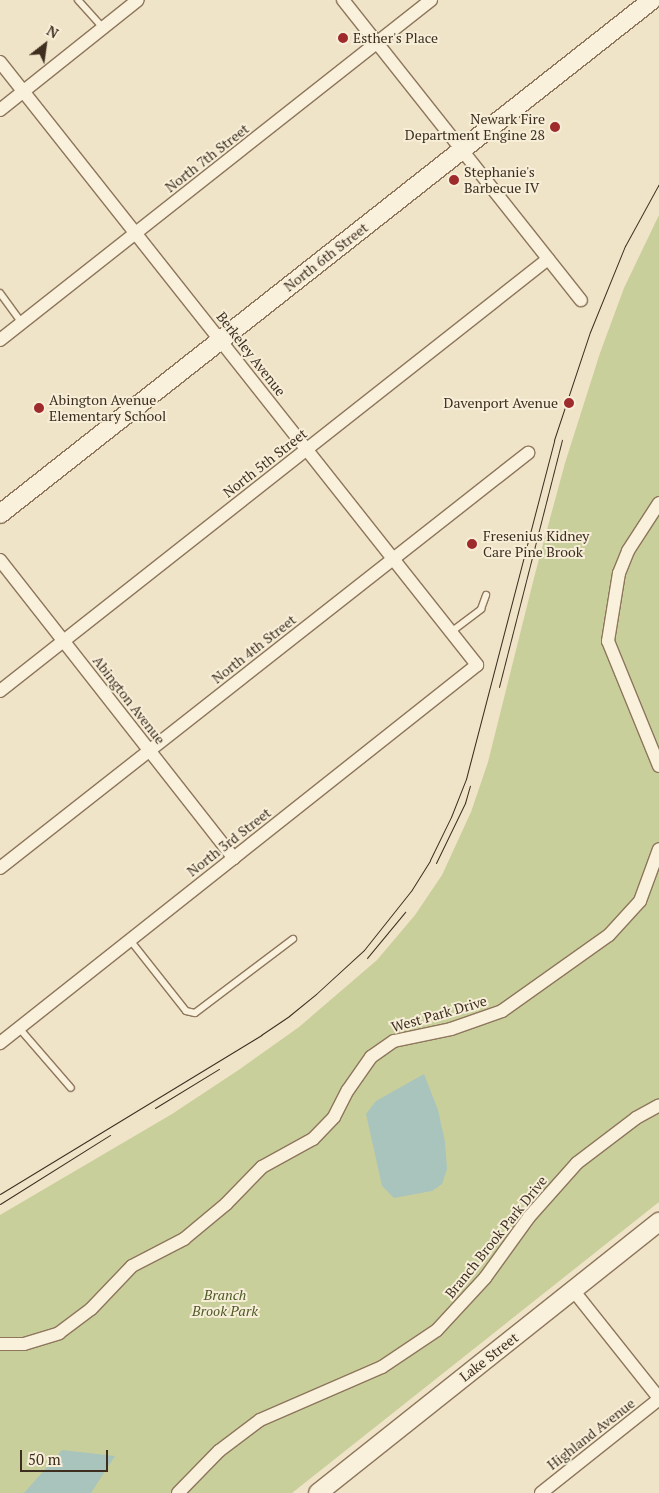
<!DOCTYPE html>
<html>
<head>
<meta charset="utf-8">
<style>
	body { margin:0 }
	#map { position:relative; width:659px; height:1493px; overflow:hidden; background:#f0e4c8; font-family:"PT Serif",serif }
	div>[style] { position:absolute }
	.green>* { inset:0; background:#c9cf9b }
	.water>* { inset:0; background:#a9c4bc }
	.roads { filter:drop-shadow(1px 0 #8d765c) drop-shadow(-1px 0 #8d765c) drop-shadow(0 1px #8d765c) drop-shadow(0 -1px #8d765c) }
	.lane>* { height:6px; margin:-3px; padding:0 3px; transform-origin:3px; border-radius:3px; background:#faf1dc }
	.street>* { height:12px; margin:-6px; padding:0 6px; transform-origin:6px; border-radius:6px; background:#faf1dc }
	.secondary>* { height:18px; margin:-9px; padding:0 9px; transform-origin:9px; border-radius:9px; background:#faf1dc }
	.tram>* { height:1px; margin:-0.5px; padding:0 0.5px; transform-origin:0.5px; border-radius:0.5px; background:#3d2e20 }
	.dots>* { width:14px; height:14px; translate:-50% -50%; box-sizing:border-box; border:2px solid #f7eed8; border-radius:50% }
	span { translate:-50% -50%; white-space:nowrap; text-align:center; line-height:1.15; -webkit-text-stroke:4px #f7eed8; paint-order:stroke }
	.poi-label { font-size:14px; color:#3d2e20 }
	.left { translate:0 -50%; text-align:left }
	.right { translate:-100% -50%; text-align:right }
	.street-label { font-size:14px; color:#3d2e20 }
	.park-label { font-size:14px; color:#4d5a26; font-style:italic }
	.north { position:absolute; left:20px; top:20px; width:50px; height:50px; -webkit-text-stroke:4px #f7eed8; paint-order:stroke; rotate:30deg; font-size:14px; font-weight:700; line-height:20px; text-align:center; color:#3d2e20 }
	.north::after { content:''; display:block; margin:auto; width:18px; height:22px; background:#3d2e20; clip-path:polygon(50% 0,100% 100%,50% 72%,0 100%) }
	.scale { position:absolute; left:20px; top:1450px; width:88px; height:22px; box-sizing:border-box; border:2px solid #3d2e20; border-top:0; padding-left:6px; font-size:15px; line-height:18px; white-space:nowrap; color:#3d2e20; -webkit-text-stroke:4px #f7eed8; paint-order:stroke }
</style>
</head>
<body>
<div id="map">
	<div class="green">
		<div style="clip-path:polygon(659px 215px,659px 1202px,292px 1493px,0 1493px,0 1215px,172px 1114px,240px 1069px,299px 1027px,377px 960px,415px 915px,442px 875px,471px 812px,488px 762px,535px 574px,565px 463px,600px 353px,624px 288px)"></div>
	</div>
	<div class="water">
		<div style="clip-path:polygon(424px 1074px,438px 1110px,445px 1142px,447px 1169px,442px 1184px,432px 1191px,394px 1198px,382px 1186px,366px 1114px,376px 1101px)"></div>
		<div style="clip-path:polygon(62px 1450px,115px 1456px,91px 1493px,24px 1493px)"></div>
	</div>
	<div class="roads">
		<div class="lane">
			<div style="left:78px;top:0;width:38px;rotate:48deg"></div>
			<div style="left:0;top:293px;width:37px;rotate:54deg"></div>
			<div style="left:451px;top:632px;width:38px;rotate:-37deg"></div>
			<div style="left:481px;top:609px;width:15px;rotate:-70deg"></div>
			<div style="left:130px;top:940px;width:90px;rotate:51.7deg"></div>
			<div style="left:186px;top:1011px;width:9px;rotate:13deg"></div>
			<div style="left:195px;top:1013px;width:123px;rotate:-37.1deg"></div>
			<div style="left:19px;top:1028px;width:79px;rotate:49.1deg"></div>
		</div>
		<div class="street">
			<div style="left:343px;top:0;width:383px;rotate:51.6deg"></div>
			<div style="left:0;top:62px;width:769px;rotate:51.65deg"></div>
			<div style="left:477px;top:665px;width:609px;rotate:141.6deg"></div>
			<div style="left:0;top:110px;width:176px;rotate:-38.6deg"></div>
			<div style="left:0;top:340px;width:549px;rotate:-38.27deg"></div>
			<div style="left:659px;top:503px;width:57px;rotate:122.9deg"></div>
			<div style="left:628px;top:551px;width:24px;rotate:112deg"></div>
			<div style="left:619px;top:573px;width:69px;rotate:99.2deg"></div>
			<div style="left:608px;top:641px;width:135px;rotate:67.8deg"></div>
			<div style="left:0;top:560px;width:379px;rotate:51.9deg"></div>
			<div style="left:0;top:691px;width:698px;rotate:-38.25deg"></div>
			<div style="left:0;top:868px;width:672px;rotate:-38.17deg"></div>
			<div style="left:573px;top:1290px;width:138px;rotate:51.5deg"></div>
			<div style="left:0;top:1344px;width:24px"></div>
			<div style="left:24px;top:1344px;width:37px;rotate:-17deg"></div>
			<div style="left:59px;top:1333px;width:40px;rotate:-37deg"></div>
			<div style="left:91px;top:1309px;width:59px;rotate:-46.4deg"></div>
			<div style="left:132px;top:1266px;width:59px;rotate:-27.4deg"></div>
			<div style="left:184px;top:1239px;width:55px;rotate:-39.8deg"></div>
			<div style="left:226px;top:1204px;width:52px;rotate:-45.8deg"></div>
			<div style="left:262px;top:1167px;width:58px;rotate:-28.8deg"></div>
			<div style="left:313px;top:1139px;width:30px;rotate:-46deg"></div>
			<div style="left:334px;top:1117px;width:30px;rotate:-63deg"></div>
			<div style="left:348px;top:1090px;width:40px;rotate:-55.1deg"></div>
			<div style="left:371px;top:1057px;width:28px;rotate:-35deg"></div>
			<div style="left:394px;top:1041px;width:58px;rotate:-11.9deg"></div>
			<div style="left:451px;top:1029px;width:54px;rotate:-19.4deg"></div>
			<div style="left:502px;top:1011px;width:131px;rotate:-35.4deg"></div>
			<div style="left:609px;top:935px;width:46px;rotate:-47.6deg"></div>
			<div style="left:640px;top:901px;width:55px;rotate:-69.9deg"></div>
			<div style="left:178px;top:1493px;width:59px;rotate:-45.7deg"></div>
			<div style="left:219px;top:1451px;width:51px;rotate:-37.1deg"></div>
			<div style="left:260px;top:1420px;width:133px;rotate:-23.5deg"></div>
			<div style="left:382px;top:1367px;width:66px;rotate:-33.9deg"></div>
			<div style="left:437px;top:1330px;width:71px;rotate:-47.3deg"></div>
			<div style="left:485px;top:1278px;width:75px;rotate:-54.2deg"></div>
			<div style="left:529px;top:1217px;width:72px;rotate:-48.4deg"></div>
			<div style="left:577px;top:1163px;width:74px;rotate:-37.3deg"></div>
			<div style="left:636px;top:1118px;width:26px;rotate:-29deg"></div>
			<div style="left:541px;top:1493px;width:151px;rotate:-38.5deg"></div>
		</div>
		<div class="secondary">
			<div style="left:0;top:514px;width:830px;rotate:-38.25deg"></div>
			<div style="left:318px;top:1493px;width:436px;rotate:-38.5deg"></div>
		</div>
	</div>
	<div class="tram">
		<div style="left:499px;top:687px;width:255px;rotate:-75.7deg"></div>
		<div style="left:436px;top:863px;width:67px;rotate:-64.2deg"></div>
		<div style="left:465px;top:803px;width:18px;rotate:-74deg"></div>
		<div style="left:367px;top:958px;width:60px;rotate:-50.4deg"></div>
		<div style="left:155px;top:1108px;width:75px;rotate:-31.4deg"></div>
		<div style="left:0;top:1194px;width:306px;rotate:-31.3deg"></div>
		<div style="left:261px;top:1035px;width:34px;rotate:-34deg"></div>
		<div style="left:289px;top:1016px;width:35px;rotate:-39deg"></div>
		<div style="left:316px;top:994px;width:65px;rotate:-42.5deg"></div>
		<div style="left:364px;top:950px;width:75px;rotate:-51.5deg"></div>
		<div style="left:411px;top:891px;width:36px;rotate:-58deg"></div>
		<div style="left:430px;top:860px;width:48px;rotate:-64deg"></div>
		<div style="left:451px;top:817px;width:41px;rotate:-68.5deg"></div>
		<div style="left:466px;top:779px;width:350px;rotate:-75.4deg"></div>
		<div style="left:554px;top:440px;width:114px;rotate:-71.6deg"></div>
		<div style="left:590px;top:332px;width:93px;rotate:-67.9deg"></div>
		<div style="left:625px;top:246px;width:71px;rotate:-61.3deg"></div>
		<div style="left:0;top:1204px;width:130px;rotate:-32.1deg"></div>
	</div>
	<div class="dots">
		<div style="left:343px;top:38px;background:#9e2a2b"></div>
		<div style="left:555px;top:127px;background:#9e2a2b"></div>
		<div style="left:454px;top:180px;background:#9e2a2b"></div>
		<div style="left:569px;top:403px;background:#9e2a2b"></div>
		<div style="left:39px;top:408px;background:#9e2a2b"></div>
		<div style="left:472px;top:544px;background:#9e2a2b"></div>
	</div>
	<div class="poi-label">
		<span class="left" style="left:353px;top:38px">Esther's Place</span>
		<span class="right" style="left:545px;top:127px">Newark Fire<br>Department Engine 28</span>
		<span class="left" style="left:464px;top:180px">Stephanie's<br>Barbecue IV</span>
		<span class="left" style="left:49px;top:408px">Abington Avenue<br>Elementary School</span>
		<span class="right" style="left:558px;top:403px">Davenport Avenue</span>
		<span class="left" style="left:483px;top:544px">Fresenius Kidney<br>Care Pine Brook</span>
	</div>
	<div class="street-label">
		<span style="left:207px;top:158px;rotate:-38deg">North 7th Street</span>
		<span style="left:326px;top:257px;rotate:-38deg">North 6th Street</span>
		<span style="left:251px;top:354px;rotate:52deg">Berkeley Avenue</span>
		<span style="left:265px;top:463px;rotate:-38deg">North 5th Street</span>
		<span style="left:254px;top:649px;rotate:-38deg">North 4th Street</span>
		<span style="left:129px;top:700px;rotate:52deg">Abington Avenue</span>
		<span style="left:229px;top:842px;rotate:-38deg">North 3rd Street</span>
		<span style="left:439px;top:1014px;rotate:-16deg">West Park Drive</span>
		<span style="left:496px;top:1237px;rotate:-51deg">Branch Brook Park Drive</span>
		<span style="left:489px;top:1357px;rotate:-38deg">Lake Street</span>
		<span style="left:591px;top:1434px;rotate:-38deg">Highland Avenue</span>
	</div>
	<div class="park-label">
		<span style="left:225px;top:1303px">Branch<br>Brook Park</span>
	</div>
	<div class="north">N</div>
	<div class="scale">50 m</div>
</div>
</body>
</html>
